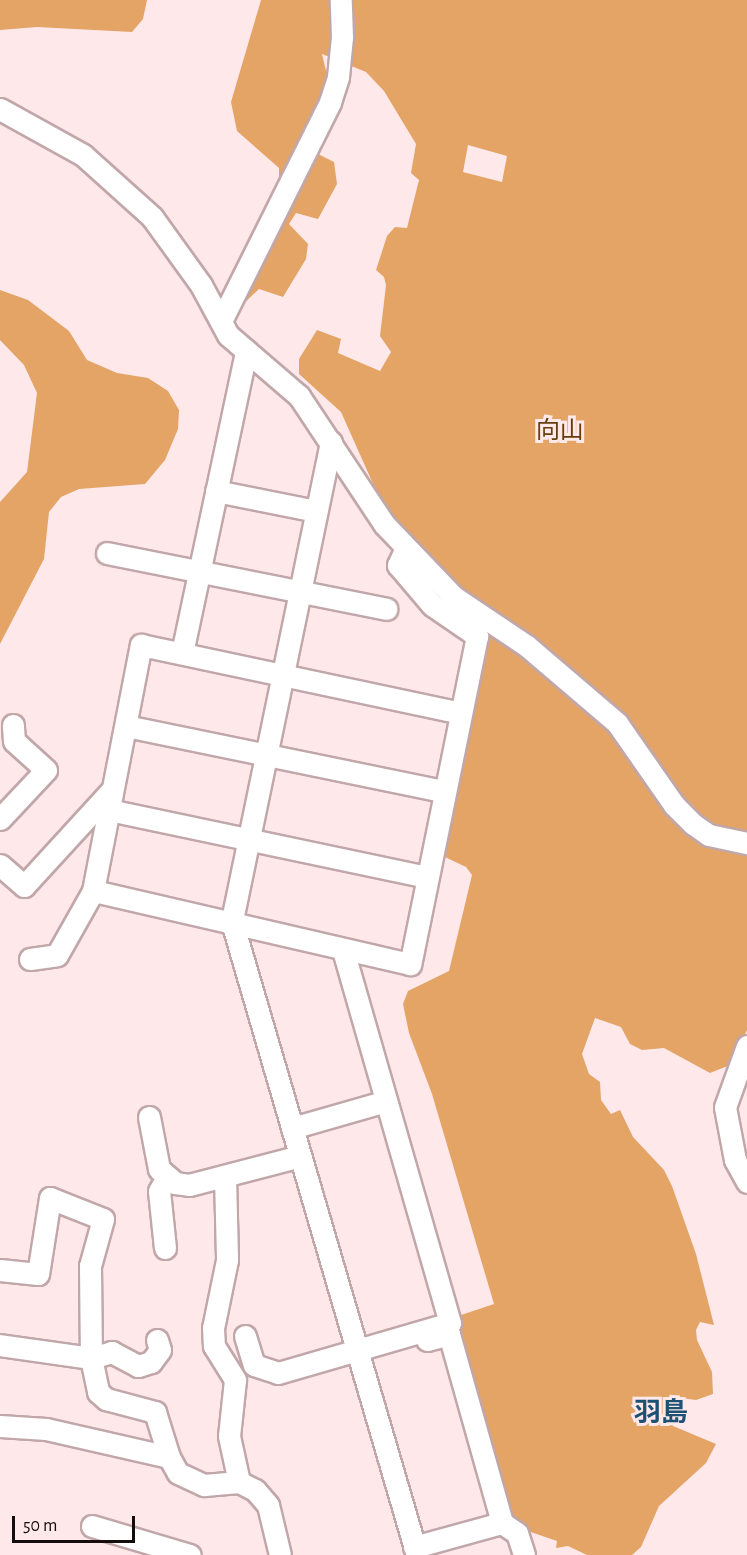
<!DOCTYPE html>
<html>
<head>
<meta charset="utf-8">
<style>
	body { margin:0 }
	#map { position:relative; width:747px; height:1555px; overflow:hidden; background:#ffe8ea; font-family:"Alegreya Sans","Noto Sans JP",sans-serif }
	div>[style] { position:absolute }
	.forest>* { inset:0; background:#e3a466 }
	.roads { filter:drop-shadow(2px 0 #c1a7a9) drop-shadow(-2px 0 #c1a7a9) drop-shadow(0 2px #c1a7a9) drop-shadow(0 -2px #c1a7a9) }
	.minor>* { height:21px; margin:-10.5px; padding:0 10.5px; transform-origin:10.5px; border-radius:10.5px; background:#fff }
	span { translate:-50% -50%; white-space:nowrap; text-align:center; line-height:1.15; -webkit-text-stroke:6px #ffe8ea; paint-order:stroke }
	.park-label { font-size:24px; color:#663d0b }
	.quarter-label { font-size:27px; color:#1c5173; font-weight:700 }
	.scale { position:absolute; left:12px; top:1516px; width:123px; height:27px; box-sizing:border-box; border:3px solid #150c0d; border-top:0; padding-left:8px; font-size:18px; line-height:21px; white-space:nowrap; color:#150c0d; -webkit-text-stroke:4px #ffe8ea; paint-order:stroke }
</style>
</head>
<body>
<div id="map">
	<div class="forest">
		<div style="clip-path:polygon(0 0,147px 0,143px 19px,132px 32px,37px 27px,0 30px)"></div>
		<div style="clip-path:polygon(evenodd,261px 0,747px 0,747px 1030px,730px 1065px,710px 1073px,664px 1048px,642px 1050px,630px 1044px,621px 1027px,595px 1018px,582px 1054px,589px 1074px,600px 1082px,601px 1100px,611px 1114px,620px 1110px,633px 1137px,664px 1170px,672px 1186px,696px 1254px,714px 1325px,700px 1322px,696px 1330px,697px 1340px,712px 1372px,713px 1394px,696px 1400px,675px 1397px,673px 1426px,716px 1444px,706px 1463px,659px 1506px,641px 1547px,632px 1555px,587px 1555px,568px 1546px,556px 1548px,557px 1541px,522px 1529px,507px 1516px,452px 1318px,494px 1304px,432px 1094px,409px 1033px,403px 1004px,408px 991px,449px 971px,472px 875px,466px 867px,445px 857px,441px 846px,484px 615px,391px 524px,341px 412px,299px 374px,299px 359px,317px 330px,341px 339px,338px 353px,380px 371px,391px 352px,380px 336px,386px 285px,384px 277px,376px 270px,387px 236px,395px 227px,407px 228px,419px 180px,411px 173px,416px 144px,384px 91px,366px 72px,322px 54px,327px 75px,310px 127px,316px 153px,334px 162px,337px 184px,318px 219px,296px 213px,289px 224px,308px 244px,306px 259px,283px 297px,259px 289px,240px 307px,232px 306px,279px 184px,279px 168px,237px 131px,231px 102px,261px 0,468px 145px,507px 156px,502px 182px,463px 172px,468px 145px)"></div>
		<div style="clip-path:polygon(0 290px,28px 300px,69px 331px,87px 360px,117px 373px,148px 378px,168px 391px,179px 410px,178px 429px,165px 460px,145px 484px,79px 489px,61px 497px,49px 512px,44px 559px,0 644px,0 502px,27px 472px,37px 393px,24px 365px,0 340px)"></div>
	</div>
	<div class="roads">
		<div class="minor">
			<div style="left:0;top:109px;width:95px;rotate:29deg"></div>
			<div style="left:83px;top:155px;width:93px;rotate:41.9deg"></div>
			<div style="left:152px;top:217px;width:84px;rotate:54.2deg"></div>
			<div style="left:201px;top:285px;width:57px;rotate:61.6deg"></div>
			<div style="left:228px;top:335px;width:94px;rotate:40.7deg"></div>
			<div style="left:299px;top:396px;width:154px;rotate:56.4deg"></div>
			<div style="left:384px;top:524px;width:101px;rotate:46.2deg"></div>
			<div style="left:454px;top:597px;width:88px;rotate:33.9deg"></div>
			<div style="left:527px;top:646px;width:118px;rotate:40.5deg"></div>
			<div style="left:617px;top:723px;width:100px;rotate:55.2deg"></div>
			<div style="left:674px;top:805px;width:27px;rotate:45deg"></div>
			<div style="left:693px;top:824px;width:19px;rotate:35deg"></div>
			<div style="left:709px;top:835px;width:39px;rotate:12deg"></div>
			<div style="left:221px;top:321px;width:245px;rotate:-63.5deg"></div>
			<div style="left:330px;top:102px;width:26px;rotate:-72deg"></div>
			<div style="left:338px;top:77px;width:40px;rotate:-84.3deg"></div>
			<div style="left:342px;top:37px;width:37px;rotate:-92deg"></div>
			<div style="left:331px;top:442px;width:490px;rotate:101.7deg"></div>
			<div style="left:232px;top:922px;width:659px;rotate:73.71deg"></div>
			<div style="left:216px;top:491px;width:102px;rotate:11.3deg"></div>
			<div style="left:406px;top:548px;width:19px;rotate:115deg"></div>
			<div style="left:398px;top:565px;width:52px;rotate:49.6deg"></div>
			<div style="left:432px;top:605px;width:55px;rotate:34.6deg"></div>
			<div style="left:477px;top:636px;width:335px;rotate:101.5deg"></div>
			<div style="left:410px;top:964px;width:325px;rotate:-167deg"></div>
			<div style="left:93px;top:891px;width:251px;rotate:-79deg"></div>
			<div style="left:141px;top:645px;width:326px;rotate:12deg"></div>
			<div style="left:107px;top:553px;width:285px;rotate:11.3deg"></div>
			<div style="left:182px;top:653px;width:309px;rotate:-78deg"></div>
			<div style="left:126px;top:726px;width:325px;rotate:11.6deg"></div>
			<div style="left:109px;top:810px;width:325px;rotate:11.9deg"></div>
			<div style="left:0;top:819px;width:67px;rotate:-46.8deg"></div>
			<div style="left:46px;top:770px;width:43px;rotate:-137.8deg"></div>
			<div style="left:14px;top:741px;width:16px;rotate:-94deg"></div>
			<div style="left:0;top:865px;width:32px;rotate:41deg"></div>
			<div style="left:24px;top:886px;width:130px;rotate:-47.5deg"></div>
			<div style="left:30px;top:959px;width:27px;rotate:-8deg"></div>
			<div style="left:57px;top:955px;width:73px;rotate:-60.6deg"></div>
			<div style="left:747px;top:1046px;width:65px;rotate:109.8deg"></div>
			<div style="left:725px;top:1107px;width:54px;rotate:79.3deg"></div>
			<div style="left:735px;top:1160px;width:25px;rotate:61deg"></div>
			<div style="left:149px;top:1117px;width:53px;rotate:79.1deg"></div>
			<div style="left:159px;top:1169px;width:21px;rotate:41deg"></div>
			<div style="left:175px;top:1183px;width:14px;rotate:8deg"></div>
			<div style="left:189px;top:1185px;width:115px;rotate:-14.6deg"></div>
			<div style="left:292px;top:1128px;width:98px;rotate:-16deg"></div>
			<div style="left:225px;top:1176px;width:84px;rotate:88.6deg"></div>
			<div style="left:227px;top:1260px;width:69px;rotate:101.6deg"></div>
			<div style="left:213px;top:1328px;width:18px;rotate:87deg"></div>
			<div style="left:214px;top:1346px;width:40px;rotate:58deg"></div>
			<div style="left:235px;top:1380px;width:56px;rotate:96.1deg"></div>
			<div style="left:229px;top:1436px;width:47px;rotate:77.7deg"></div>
			<div style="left:165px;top:1248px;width:57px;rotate:-96deg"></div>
			<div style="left:159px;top:1191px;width:14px;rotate:-60deg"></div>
			<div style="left:0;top:1270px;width:38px;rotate:6deg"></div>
			<div style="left:38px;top:1274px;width:77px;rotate:-81deg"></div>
			<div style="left:50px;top:1198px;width:57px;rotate:21.6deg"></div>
			<div style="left:103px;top:1219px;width:49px;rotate:105.5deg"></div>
			<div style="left:90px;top:1266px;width:92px;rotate:89.4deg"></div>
			<div style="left:91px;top:1358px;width:92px;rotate:-171.9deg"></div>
			<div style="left:245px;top:1336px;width:30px;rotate:73deg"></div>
			<div style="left:254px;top:1365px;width:25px;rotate:18deg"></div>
			<div style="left:278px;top:1373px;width:179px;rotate:-16.2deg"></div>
			<div style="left:450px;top:1323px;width:388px;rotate:-106deg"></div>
			<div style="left:157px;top:1340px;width:10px;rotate:73deg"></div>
			<div style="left:160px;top:1350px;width:15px;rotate:127deg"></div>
			<div style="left:151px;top:1362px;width:14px;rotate:163deg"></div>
			<div style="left:138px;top:1366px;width:30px;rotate:-152deg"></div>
			<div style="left:112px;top:1352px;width:22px;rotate:164deg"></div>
			<div style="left:91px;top:1358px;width:35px;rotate:78deg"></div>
			<div style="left:98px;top:1392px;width:11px;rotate:41deg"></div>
			<div style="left:106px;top:1399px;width:51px;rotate:14.9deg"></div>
			<div style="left:155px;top:1412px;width:47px;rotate:72.7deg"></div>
			<div style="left:427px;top:1340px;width:23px;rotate:-15deg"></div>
			<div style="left:449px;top:1334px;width:196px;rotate:74.3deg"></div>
			<div style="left:502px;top:1523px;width:18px;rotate:34deg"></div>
			<div style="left:517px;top:1533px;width:23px;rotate:72deg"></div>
			<div style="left:0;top:1426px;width:46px;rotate:3.7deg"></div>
			<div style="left:46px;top:1429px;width:126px;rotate:12.8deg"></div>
			<div style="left:169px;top:1457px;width:18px;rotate:61deg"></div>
			<div style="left:178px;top:1473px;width:29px;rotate:25deg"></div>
			<div style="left:204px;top:1485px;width:35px;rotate:-5deg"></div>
			<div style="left:239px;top:1482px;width:18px;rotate:27deg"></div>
			<div style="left:255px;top:1490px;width:20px;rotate:49deg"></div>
			<div style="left:268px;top:1505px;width:51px;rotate:76.5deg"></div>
			<div style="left:92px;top:1526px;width:102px;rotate:16.5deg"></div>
			<div style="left:414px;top:1547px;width:91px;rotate:-15.3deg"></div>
		</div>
	</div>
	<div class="park-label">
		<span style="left:560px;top:432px">向山</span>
	</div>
	<div class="quarter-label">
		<span style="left:661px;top:1413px">羽島</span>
	</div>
	<div class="scale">50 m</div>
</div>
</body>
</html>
